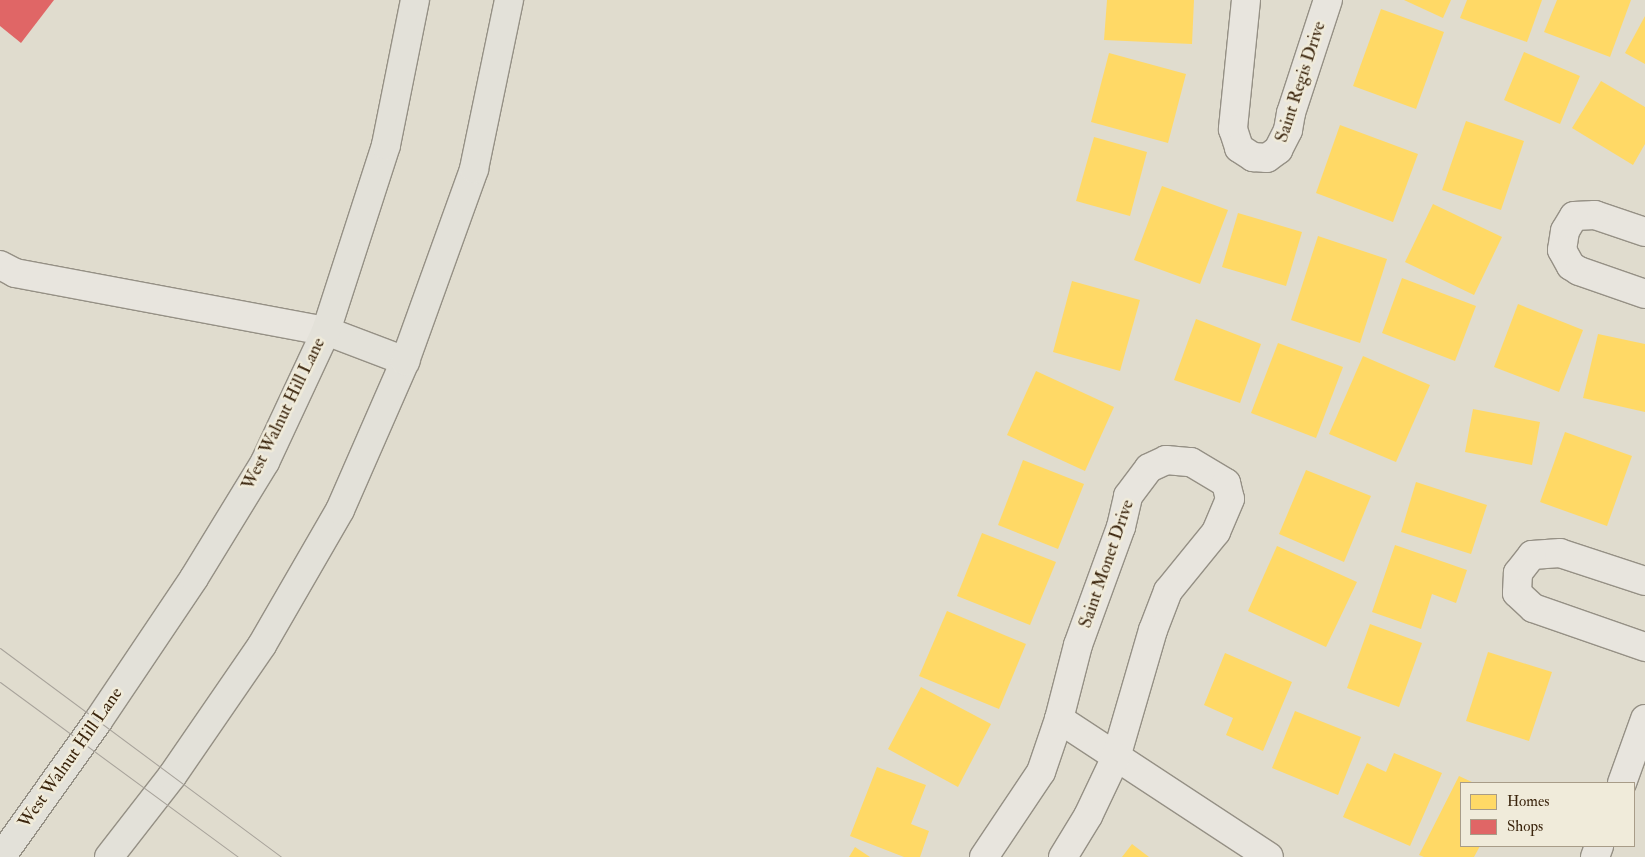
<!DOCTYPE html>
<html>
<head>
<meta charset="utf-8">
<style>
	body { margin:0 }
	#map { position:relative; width:1645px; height:857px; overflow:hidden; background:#e0dcce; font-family:"IM FELL Double Pica",serif }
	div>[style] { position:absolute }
	.homes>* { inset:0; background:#ffd966 }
	.shops>* { inset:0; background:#e06666 }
	.roads { filter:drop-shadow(1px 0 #959085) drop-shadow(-1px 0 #959085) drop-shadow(0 1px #959085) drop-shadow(0 -1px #959085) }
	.minor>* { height:28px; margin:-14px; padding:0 14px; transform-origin:14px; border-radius:14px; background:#e8e5de }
	.major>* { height:28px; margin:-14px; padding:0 14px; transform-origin:14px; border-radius:14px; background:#e3e1d9 }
	.tram>* { height:1px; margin:-0.5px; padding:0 0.5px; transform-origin:0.5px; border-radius:0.5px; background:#a8a39b }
	span { translate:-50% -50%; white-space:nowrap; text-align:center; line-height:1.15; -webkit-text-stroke:5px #f0ebda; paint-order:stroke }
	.street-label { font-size:18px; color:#3b250d }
	.legend { position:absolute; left:1460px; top:782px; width:175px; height:65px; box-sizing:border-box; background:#f0ebda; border:1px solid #a89c88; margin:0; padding:6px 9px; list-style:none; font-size:15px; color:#3b250d }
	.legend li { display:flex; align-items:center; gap:10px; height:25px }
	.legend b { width:25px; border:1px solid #a89c88 }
</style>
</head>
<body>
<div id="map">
	<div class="homes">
		<div style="clip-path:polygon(1107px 0,1194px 0,1192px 44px,1104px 40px)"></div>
		<div style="clip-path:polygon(1404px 0,1451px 0,1443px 18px)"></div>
		<div style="clip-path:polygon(1467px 0,1542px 0,1527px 42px,1460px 18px)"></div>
		<div style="clip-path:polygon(1557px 0,1631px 0,1610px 57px,1544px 32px)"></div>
		<div style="clip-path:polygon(1381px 9px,1444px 32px,1416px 109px,1353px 86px)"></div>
		<div style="clip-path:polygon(1645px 16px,1645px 64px,1625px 53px)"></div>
		<div style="clip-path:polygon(1524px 52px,1580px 76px,1560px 124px,1504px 100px)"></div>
		<div style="clip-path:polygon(1109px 53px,1186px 74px,1168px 143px,1091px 122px)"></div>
		<div style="clip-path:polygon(1601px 81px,1645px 107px,1645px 144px,1633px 165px,1572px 128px)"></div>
		<div style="clip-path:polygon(1466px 121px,1524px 141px,1501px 210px,1442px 190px)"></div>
		<div style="clip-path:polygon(1340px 125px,1418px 154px,1393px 222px,1316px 193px)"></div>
		<div style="clip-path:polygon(1094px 137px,1147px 152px,1130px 216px,1076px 201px)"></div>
		<div style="clip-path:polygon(1162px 186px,1228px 210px,1200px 284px,1134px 260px)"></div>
		<div style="clip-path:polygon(1433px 204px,1502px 237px,1474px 295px,1405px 262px)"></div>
		<div style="clip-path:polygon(1238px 213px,1302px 232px,1286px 286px,1222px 267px)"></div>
		<div style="clip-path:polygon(1318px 236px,1387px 259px,1360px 343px,1291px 320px)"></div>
		<div style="clip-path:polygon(1402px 278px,1476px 306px,1455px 361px,1382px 333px)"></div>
		<div style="clip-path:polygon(1072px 281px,1140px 300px,1120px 371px,1053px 352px)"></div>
		<div style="clip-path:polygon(1518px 304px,1583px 330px,1559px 392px,1494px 367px)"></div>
		<div style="clip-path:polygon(1196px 319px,1261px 344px,1240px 403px,1174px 380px)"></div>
		<div style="clip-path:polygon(1598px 334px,1645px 344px,1645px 412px,1583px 398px)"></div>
		<div style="clip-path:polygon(1278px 343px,1343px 367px,1316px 438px,1251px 413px)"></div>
		<div style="clip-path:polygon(1363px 356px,1430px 385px,1396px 462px,1329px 434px)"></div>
		<div style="clip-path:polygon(1036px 371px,1114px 407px,1085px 471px,1007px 435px)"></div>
		<div style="clip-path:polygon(1473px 409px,1540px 422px,1532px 465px,1465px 452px)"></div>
		<div style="clip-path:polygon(1565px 432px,1632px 456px,1607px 526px,1540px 502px)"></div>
		<div style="clip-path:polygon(1023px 460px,1084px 484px,1058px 549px,998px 525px)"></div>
		<div style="clip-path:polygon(1306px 470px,1371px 496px,1344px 562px,1279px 534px)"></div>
		<div style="clip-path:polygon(1416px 482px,1487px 505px,1471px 554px,1401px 532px)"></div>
		<div style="clip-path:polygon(982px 533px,1056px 562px,1030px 625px,957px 596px)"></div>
		<div style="clip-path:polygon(1395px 545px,1467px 570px,1456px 603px,1432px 594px,1421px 629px,1372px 612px)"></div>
		<div style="clip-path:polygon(1277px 546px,1357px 582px,1326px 647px,1248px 611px)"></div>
		<div style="clip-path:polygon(947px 611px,1026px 644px,999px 709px,919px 676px)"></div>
		<div style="clip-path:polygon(1370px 624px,1422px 643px,1399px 707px,1347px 688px)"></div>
		<div style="clip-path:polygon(1488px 652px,1552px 672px,1529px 741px,1466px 721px)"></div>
		<div style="clip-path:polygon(1225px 653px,1292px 682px,1263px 751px,1226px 735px,1233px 718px,1204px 705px)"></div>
		<div style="clip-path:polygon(921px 687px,991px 724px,958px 787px,888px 749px)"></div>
		<div style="clip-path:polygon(1295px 711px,1361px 737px,1338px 795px,1272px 768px)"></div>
		<div style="clip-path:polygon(1394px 753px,1442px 773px,1410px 846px,1343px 817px,1367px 763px,1386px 772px)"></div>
		<div style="clip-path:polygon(877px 767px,926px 785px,911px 824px,929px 831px,920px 857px,904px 857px,850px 836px)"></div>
		<div style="clip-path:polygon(1459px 776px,1474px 783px,1461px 783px,1461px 846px,1480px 846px,1474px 857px,1424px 857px,1419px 855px)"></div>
		<div style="clip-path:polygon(1132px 844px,1149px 857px,1122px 857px)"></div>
		<div style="clip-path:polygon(855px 847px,870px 857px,849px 857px)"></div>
	</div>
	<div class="shops">
		<div style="clip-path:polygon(0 0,54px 0,21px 43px,0 26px)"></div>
	</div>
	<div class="roads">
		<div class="minor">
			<div style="left:1246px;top:0;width:130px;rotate:95.8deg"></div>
			<div style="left:1233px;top:129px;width:20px;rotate:72deg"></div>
			<div style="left:1239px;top:148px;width:17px;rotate:33deg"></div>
			<div style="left:1253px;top:157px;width:14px;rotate:4deg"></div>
			<div style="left:1267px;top:158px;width:14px;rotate:-36deg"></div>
			<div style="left:1278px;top:150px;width:22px;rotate:-63deg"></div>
			<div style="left:1288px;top:130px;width:17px;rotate:-80deg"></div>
			<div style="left:1291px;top:113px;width:119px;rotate:-71.9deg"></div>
			<div style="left:1645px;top:232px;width:53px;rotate:-161.2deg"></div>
			<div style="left:1595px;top:215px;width:21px;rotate:177deg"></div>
			<div style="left:1574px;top:216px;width:17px;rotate:121deg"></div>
			<div style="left:1565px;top:231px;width:19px;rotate:99deg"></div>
			<div style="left:1562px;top:250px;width:18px;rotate:61deg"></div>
			<div style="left:1571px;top:266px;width:9px;rotate:32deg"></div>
			<div style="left:1579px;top:271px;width:70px;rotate:19.2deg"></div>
			<div style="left:0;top:265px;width:17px;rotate:28deg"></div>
			<div style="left:15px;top:273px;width:316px;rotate:10.6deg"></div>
			<div style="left:1645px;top:581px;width:89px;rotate:-161.8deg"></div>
			<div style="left:1560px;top:553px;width:28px;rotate:176deg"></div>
			<div style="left:1532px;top:555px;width:23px;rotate:128deg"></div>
			<div style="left:1518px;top:573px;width:20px;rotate:93deg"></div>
			<div style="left:1517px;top:593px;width:22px;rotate:43deg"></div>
			<div style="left:1533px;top:608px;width:119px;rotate:19.2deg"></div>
			<div style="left:1059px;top:719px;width:251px;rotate:33.3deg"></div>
			<div style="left:1622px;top:783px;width:68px;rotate:-70.2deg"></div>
			<div style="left:984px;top:857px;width:102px;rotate:-56.2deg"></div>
			<div style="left:1041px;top:772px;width:56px;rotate:-71.2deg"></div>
			<div style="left:1059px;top:719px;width:76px;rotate:-75.6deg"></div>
			<div style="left:1078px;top:645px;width:126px;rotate:-70deg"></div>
			<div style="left:1121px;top:527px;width:32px;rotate:-77deg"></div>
			<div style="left:1128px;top:496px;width:35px;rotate:-53deg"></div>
			<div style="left:1149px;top:468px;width:19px;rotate:-25deg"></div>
			<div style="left:1166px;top:460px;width:25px;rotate:5deg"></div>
			<div style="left:1191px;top:462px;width:41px;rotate:31deg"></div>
			<div style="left:1226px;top:483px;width:16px;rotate:76deg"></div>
			<div style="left:1230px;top:499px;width:36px;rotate:113deg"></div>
			<div style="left:1216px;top:532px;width:76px;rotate:129.1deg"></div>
			<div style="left:1168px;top:591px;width:42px;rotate:111deg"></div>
			<div style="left:1153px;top:630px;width:132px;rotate:106.2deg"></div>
			<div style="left:1116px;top:757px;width:65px;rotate:115.4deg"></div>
			<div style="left:1088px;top:816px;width:48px;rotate:121.4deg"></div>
			<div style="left:1595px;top:857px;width:12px;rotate:-70deg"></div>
		</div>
		<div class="major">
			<div style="left:326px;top:331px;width:85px;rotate:20.8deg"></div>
			<div style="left:1px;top:857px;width:167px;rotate:-54.5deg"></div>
			<div style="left:98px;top:721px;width:172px;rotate:-56.1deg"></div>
			<div style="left:194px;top:578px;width:136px;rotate:-58.5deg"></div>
			<div style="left:265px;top:462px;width:145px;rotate:-65deg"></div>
			<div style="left:326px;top:331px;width:195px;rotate:-72.1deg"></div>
			<div style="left:386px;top:145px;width:148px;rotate:-78.7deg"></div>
			<div style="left:109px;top:857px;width:103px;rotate:-52.1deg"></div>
			<div style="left:172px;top:776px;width:159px;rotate:-55.5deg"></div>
			<div style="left:262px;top:645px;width:156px;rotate:-60deg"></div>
			<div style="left:340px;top:510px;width:163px;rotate:-66.4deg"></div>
			<div style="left:405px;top:361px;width:204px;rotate:-70.2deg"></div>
			<div style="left:474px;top:169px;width:173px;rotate:-78.3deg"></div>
		</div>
	</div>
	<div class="tram">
		<div style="left:0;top:648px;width:350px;rotate:36.6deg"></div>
		<div style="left:0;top:682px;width:295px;rotate:36.3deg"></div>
	</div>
	<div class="street-label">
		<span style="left:1301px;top:82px;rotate:-72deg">Saint Regis Drive</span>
		<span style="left:284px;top:414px;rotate:-64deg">West Walnut Hill Lane</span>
		<span style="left:1107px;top:564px;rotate:-71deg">Saint Monet Drive</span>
		<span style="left:71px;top:758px;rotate:-55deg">West Walnut Hill Lane</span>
	</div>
	<ul class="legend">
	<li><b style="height:14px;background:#ffd966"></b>Homes</li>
	<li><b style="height:14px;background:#e06666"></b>Shops</li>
	</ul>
</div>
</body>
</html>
